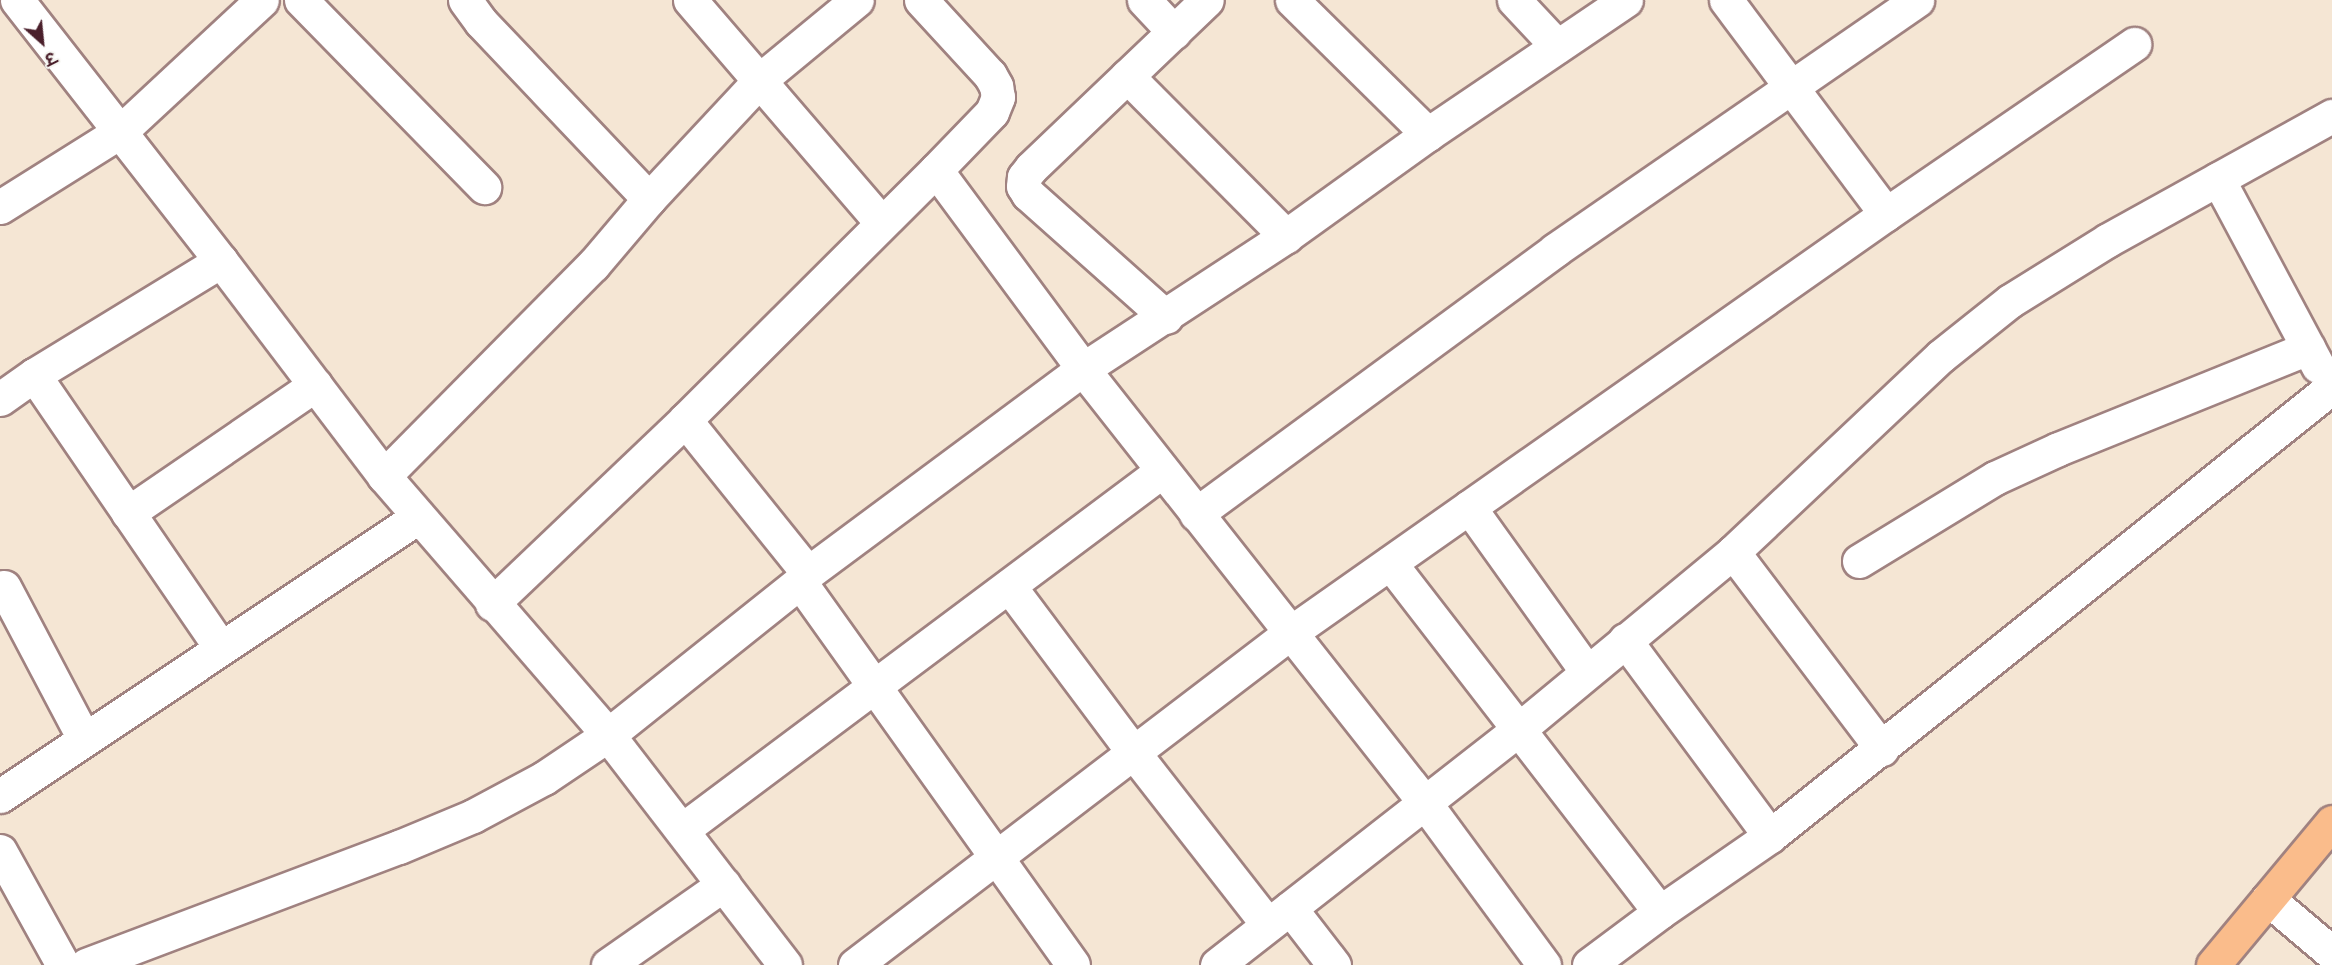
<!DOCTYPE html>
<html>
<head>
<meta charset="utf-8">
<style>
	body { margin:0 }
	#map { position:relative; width:2332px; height:965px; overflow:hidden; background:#f5e6d4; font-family:"Shantell Sans","Playpen Sans Deva",sans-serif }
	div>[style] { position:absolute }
	.roads { filter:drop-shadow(2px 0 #a08280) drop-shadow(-2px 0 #a08280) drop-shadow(0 2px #a08280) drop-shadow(0 -2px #a08280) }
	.minor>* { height:33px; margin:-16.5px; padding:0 16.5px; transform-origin:16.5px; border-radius:16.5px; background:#fff }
	.major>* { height:33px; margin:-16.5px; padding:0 16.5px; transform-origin:16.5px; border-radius:16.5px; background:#fabc8b }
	span { translate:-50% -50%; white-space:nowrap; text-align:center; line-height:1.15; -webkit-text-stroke:4.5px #f6f6f2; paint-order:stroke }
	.north { position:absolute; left:12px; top:12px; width:60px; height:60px; -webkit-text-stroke:4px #f6f6f2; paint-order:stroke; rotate:153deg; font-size:16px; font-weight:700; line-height:24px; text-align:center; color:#4a1f2b }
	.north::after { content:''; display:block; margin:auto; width:21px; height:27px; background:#4a1f2b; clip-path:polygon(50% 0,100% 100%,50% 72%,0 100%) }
</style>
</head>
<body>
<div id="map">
	<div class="roads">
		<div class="minor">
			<div style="left:17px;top:0;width:331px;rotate:52deg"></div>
			<div style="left:221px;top:261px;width:270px;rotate:52.8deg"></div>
			<div style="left:384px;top:476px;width:342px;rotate:49.1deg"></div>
			<div style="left:608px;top:735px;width:290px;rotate:52.4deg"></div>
			<div style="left:301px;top:0;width:262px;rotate:45.6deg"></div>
			<div style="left:465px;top:0;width:27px;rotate:54deg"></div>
			<div style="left:481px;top:22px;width:244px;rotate:46.5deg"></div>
			<div style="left:690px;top:0;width:294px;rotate:49.3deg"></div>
			<div style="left:921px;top:0;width:102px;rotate:47.4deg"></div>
			<div style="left:990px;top:75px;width:13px;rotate:61deg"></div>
			<div style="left:996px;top:86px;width:11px;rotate:80deg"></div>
			<div style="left:998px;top:97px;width:16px;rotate:112deg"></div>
			<div style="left:992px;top:112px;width:81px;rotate:134deg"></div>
			<div style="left:1144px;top:0;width:44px;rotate:46.8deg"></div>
			<div style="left:1292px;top:0;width:191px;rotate:44.6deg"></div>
			<div style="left:1514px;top:0;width:63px;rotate:46.9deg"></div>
			<div style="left:1726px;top:0;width:267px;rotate:53.2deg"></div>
			<div style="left:1127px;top:76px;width:226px;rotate:45.2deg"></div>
			<div style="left:2218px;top:179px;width:212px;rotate:61.9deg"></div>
			<div style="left:0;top:207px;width:143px;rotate:-32.1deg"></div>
			<div style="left:121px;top:131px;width:192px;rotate:-42.9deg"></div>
			<div style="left:1166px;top:317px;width:185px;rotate:-138.3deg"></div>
			<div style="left:1028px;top:194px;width:9px;rotate:-122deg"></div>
			<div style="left:1023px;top:186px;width:9px;rotate:-84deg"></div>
			<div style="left:1024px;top:177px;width:11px;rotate:-52deg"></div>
			<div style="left:1031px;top:168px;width:243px;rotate:-43.7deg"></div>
			<div style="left:34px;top:375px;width:331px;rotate:55.6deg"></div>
			<div style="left:0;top:399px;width:42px;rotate:-35.2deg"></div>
			<div style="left:34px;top:375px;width:219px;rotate:-31.4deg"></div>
			<div style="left:685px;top:420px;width:196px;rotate:51.2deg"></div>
			<div style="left:384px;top:476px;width:297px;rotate:-45.3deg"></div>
			<div style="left:593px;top:265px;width:87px;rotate:-49.7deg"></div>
			<div style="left:649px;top:199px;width:164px;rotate:-47deg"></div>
			<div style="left:761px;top:79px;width:124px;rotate:-39.5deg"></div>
			<div style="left:1469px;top:507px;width:203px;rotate:54.4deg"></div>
			<div style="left:128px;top:513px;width:227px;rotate:-34.4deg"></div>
			<div style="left:1196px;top:514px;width:446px;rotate:-36.3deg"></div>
			<div style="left:1555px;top:250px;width:440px;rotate:-34.6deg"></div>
			<div style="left:1733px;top:552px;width:247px;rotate:52.9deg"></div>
			<div style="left:1859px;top:561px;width:159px;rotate:-31.4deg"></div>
			<div style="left:1995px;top:478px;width:69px;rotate:-24.7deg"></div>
			<div style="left:2058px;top:449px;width:270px;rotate:-22deg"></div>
			<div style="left:1390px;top:563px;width:441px;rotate:52.3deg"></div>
			<div style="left:800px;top:582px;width:470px;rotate:54.5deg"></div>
			<div style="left:1009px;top:586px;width:207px;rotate:53.2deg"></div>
			<div style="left:1133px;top:752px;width:219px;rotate:52deg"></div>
			<div style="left:4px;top:587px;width:172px;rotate:62.2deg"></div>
			<div style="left:492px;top:604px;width:267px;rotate:-43.6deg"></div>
			<div style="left:685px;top:420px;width:354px;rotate:-44.9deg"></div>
			<div style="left:936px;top:170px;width:247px;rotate:53.5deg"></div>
			<div style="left:1083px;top:369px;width:553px;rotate:51.76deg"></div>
			<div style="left:1425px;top:803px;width:201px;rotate:53.7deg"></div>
			<div style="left:1625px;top:640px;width:244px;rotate:53.5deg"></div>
			<div style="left:0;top:796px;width:503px;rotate:-33.72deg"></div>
			<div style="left:682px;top:830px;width:599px;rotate:-36.79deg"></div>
			<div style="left:0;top:851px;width:130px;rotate:61.1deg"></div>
			<div style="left:2268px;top:899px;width:84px;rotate:40.2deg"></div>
			<div style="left:1290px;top:908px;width:72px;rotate:52.3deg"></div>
			<div style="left:86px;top:965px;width:335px;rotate:-20.7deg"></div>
			<div style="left:399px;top:847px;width:80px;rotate:-22.7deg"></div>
			<div style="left:473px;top:816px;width:81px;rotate:-28.2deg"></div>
			<div style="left:544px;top:778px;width:77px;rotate:-33.9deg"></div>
			<div style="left:608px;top:735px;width:246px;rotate:-38.6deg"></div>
			<div style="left:800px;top:582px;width:12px;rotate:-48deg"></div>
			<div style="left:808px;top:573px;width:342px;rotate:-36.6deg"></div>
			<div style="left:1083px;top:369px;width:243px;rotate:-33.2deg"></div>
			<div style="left:1286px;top:236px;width:175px;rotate:-35.7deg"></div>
			<div style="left:1428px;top:134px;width:239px;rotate:-34.1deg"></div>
			<div style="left:608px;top:965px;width:141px;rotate:-34.9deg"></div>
			<div style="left:855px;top:965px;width:547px;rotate:-37.35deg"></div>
			<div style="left:1290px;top:633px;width:729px;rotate:-35.11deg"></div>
			<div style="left:1886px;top:214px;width:301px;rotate:-34.4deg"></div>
			<div style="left:1217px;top:965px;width:382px;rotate:-38deg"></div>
			<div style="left:1518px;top:730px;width:279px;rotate:-39.6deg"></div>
			<div style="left:1733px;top:552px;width:286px;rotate:-43.3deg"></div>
			<div style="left:1941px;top:356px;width:88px;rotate:-38.6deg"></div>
			<div style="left:2010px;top:301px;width:115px;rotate:-31.9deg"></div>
			<div style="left:2108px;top:240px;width:256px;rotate:-29deg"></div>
			<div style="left:1589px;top:965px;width:89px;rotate:-36.7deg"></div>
			<div style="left:1660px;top:912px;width:134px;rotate:-34.6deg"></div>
			<div style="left:1770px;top:836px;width:719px;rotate:-38.62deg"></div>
		</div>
		<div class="major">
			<div style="left:2213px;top:965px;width:186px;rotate:-50.2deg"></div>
		</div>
	</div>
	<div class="north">उ</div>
</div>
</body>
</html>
